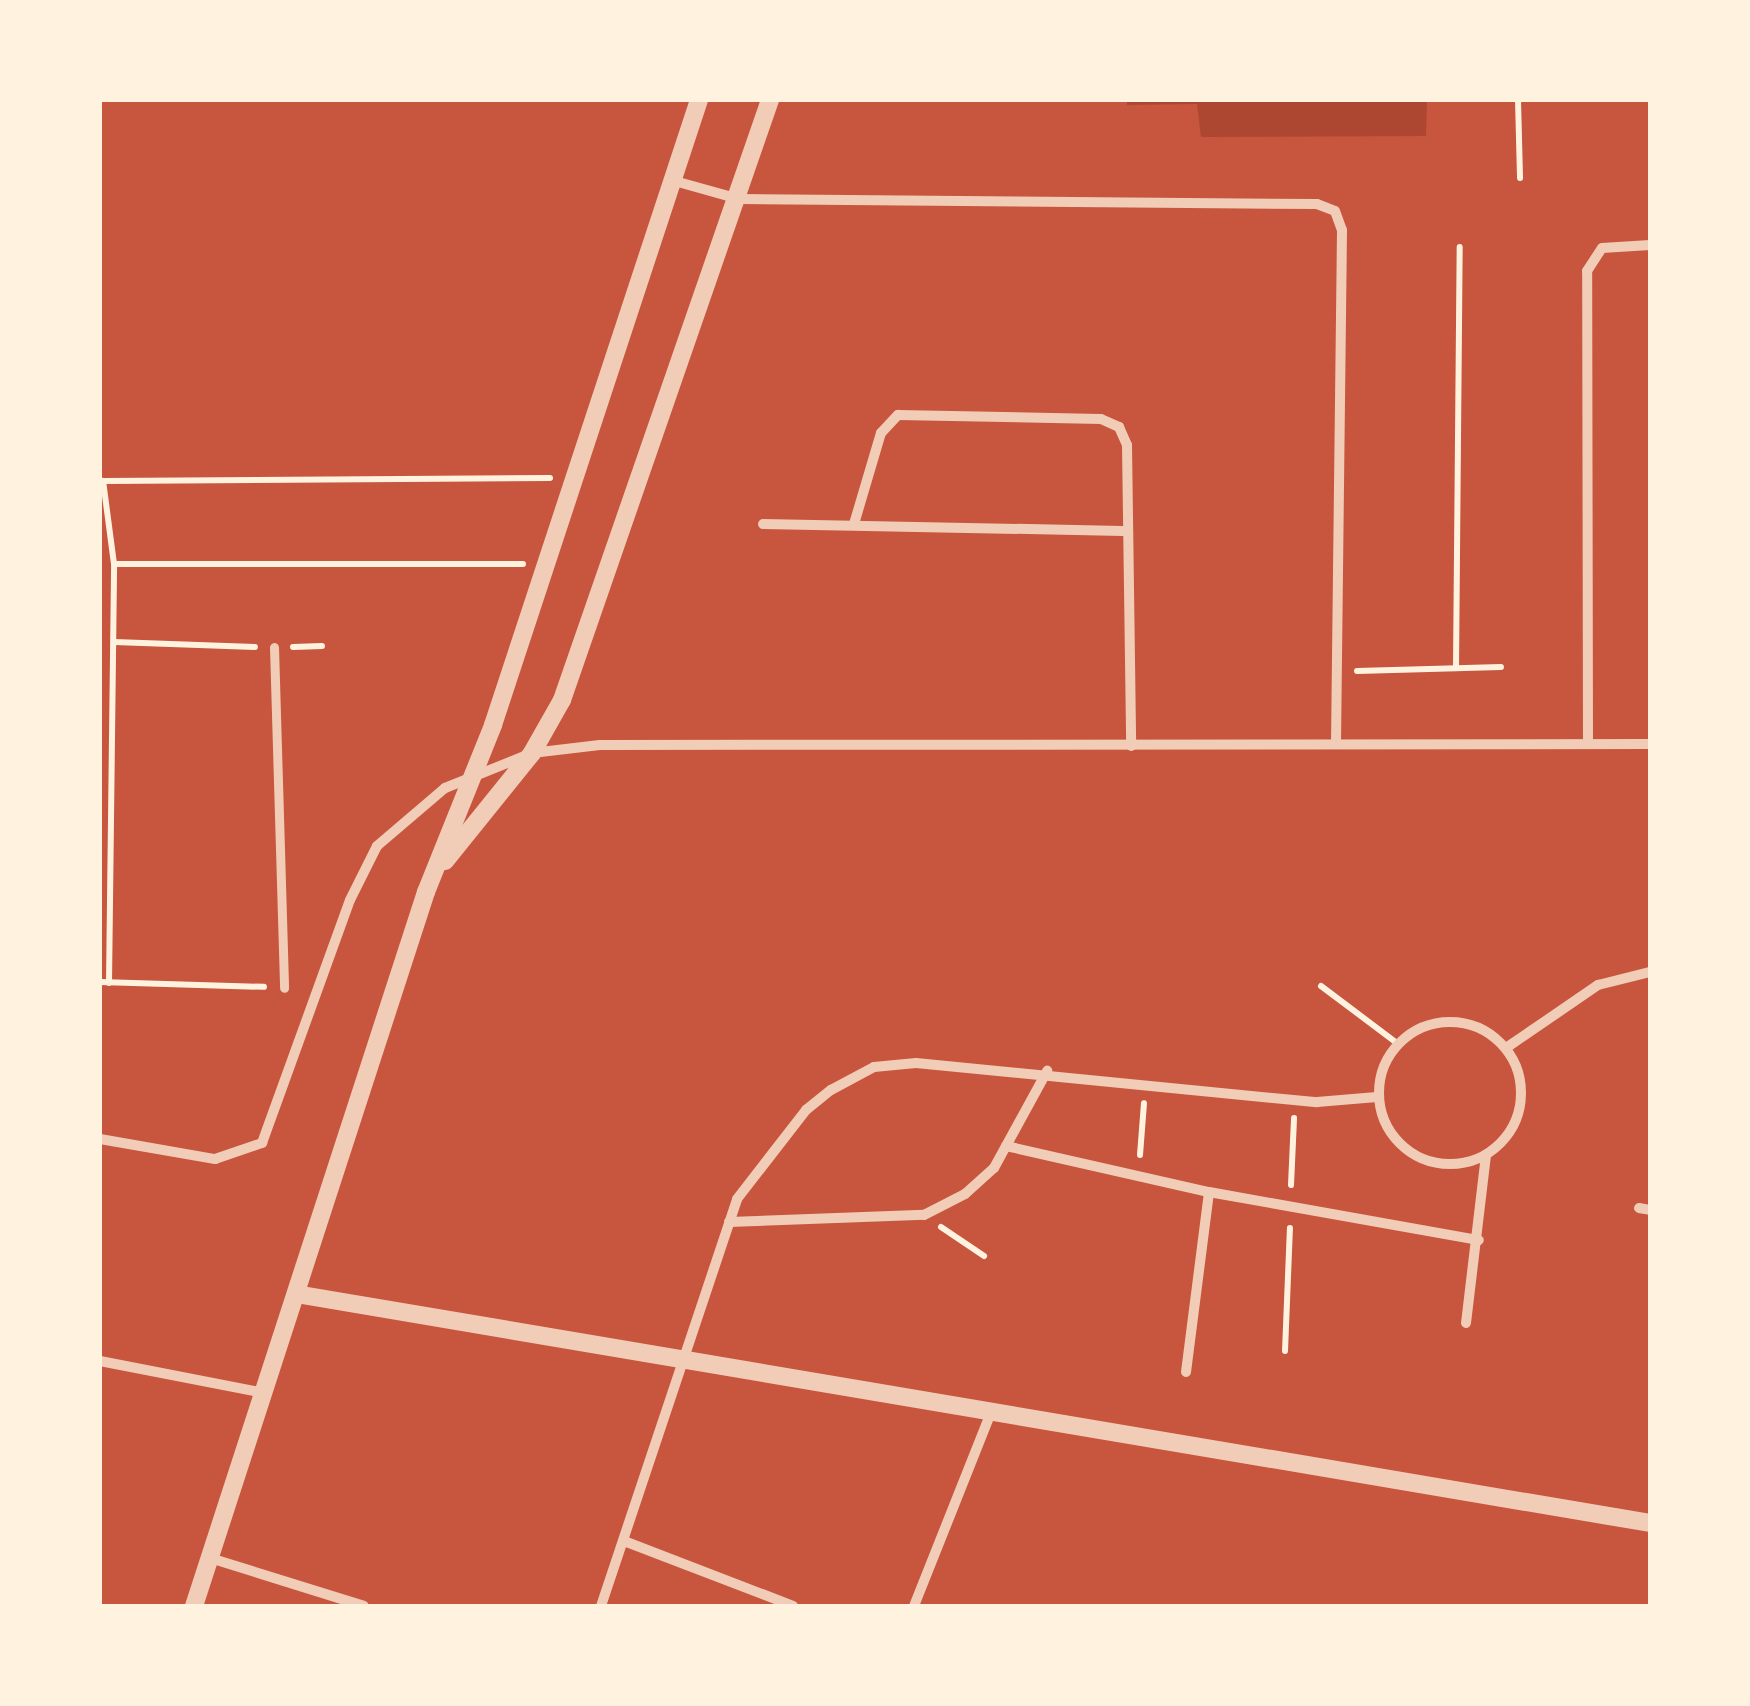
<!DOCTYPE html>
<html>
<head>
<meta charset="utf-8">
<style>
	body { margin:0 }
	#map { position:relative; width:1750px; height:1706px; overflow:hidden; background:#c8553d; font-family:"Source Sans 3",sans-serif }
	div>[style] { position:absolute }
	.green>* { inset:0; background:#ae4732 }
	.path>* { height:6px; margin:-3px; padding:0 3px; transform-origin:3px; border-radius:3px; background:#fff3e0 }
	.pedestrian>* { height:9px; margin:-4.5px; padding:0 4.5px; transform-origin:4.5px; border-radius:4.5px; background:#f1ccb7 }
	.minor>* { height:10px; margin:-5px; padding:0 5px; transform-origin:5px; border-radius:5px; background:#f1ccb7 }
	.minor>.ring { margin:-5px; padding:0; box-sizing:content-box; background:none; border:10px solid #f1ccb7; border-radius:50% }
	.tertiary>* { height:18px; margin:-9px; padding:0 9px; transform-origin:9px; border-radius:9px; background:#f1ccb7 }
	span { translate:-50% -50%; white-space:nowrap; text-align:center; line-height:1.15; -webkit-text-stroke:8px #fff3e0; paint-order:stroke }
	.frame { position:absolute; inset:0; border:102px solid #fff3e0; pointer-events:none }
</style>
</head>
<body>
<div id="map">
	<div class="green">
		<div style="clip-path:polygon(1127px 100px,1427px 100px,1426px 136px,1201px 137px,1197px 104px,1127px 105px)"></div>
	</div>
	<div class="path">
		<div style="left:1518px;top:100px;width:78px;rotate:88.5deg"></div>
		<div style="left:114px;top:564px;width:409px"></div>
		<div style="left:114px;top:642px;width:141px;rotate:2deg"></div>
		<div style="left:293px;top:647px;width:29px;rotate:-2deg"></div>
		<div style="left:1456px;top:668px;width:421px;rotate:-89.5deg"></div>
		<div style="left:1357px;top:671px;width:144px;rotate:-1.6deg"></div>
		<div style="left:100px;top:982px;width:164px;rotate:1.7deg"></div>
		<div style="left:109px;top:983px;width:419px;rotate:-89.3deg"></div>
		<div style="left:114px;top:564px;width:84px;rotate:-97.5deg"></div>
		<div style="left:103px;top:481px;width:447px;rotate:-0.4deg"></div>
		<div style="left:1321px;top:986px;width:95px;rotate:36.9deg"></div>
		<div style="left:1140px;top:1155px;width:52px;rotate:-85.6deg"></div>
		<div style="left:1291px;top:1185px;width:67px;rotate:-87.4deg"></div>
		<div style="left:941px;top:1227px;width:52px;rotate:34deg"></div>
		<div style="left:1285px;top:1351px;width:123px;rotate:-87.7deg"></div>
	</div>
	<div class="pedestrian">
		<div style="left:274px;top:647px;width:341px;rotate:88.3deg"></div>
	</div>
	<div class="minor">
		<div style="left:671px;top:180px;width:71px;rotate:15.6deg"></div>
		<div style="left:739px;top:199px;width:578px;rotate:0.5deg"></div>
		<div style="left:1317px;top:204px;width:19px;rotate:21deg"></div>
		<div style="left:1335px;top:211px;width:20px;rotate:70deg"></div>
		<div style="left:1342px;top:230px;width:514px;rotate:90.67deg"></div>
		<div style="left:763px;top:524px;width:360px;rotate:1.1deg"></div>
		<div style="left:854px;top:524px;width:95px;rotate:-73.5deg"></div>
		<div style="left:881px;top:433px;width:25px;rotate:-47deg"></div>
		<div style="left:898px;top:415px;width:203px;rotate:1.1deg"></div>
		<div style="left:1101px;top:419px;width:20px;rotate:24deg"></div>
		<div style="left:1119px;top:427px;width:20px;rotate:66deg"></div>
		<div style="left:1127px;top:445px;width:301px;rotate:89.2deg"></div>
		<div style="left:1588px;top:744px;width:473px;rotate:-90.1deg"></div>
		<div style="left:1587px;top:271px;width:27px;rotate:-57deg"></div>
		<div style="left:1602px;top:248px;width:48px;rotate:-3.6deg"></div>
		<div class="ring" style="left:1379px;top:1022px;width:132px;height:132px"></div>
		<div style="left:1506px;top:1048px;width:112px;rotate:-34.4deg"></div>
		<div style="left:1598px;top:985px;width:54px;rotate:-14deg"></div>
		<div style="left:100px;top:1139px;width:117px;rotate:9.9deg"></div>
		<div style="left:215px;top:1159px;width:50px;rotate:-18.8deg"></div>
		<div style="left:262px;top:1143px;width:258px;rotate:-70.1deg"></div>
		<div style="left:350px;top:900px;width:60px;rotate:-63.4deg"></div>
		<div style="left:377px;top:846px;width:89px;rotate:-40.5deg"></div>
		<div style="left:445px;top:788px;width:94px;rotate:-21.9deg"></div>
		<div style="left:532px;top:753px;width:68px;rotate:-6.7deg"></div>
		<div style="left:600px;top:745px;width:1050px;rotate:-0.05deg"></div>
		<div style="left:1006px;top:1146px;width:208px;rotate:12.8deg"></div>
		<div style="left:1209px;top:1192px;width:274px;rotate:10.1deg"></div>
		<div style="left:1639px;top:1208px;width:11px;rotate:10deg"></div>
		<div style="left:729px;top:1222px;width:195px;rotate:-2.1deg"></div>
		<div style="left:924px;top:1215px;width:46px;rotate:-27.1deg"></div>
		<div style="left:965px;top:1194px;width:39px;rotate:-42deg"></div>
		<div style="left:994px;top:1168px;width:111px;rotate:-61.3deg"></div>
		<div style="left:1466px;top:1323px;width:168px;rotate:-83.2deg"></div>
		<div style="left:100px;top:1361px;width:167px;rotate:11deg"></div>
		<div style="left:1186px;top:1372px;width:181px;rotate:-82.7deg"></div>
		<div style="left:624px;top:1541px;width:181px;rotate:21deg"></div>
		<div style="left:210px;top:1558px;width:161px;rotate:17.3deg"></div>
		<div style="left:601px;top:1606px;width:429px;rotate:-71.5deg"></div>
		<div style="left:737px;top:1199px;width:113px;rotate:-52.2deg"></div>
		<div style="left:806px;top:1110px;width:32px;rotate:-39deg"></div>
		<div style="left:831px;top:1090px;width:49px;rotate:-28.1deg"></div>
		<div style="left:874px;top:1067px;width:42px;rotate:-5.4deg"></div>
		<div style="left:916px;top:1063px;width:403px;rotate:5.6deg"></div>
		<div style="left:1317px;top:1102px;width:60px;rotate:-4.8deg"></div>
		<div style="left:914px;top:1606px;width:211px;rotate:-68.3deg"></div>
	</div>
	<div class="tertiary">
		<div style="left:445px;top:861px;width:139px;rotate:-51.1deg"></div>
		<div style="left:532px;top:753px;width:61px;rotate:-60.5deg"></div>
		<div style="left:562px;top:700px;width:635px;rotate:-70.88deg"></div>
		<div style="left:296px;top:1294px;width:1373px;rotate:9.6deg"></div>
		<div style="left:194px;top:1606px;width:751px;rotate:-72deg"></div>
		<div style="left:426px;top:892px;width:180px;rotate:-68.1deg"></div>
		<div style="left:493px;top:725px;width:658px;rotate:-71.76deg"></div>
	</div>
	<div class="frame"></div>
</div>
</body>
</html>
